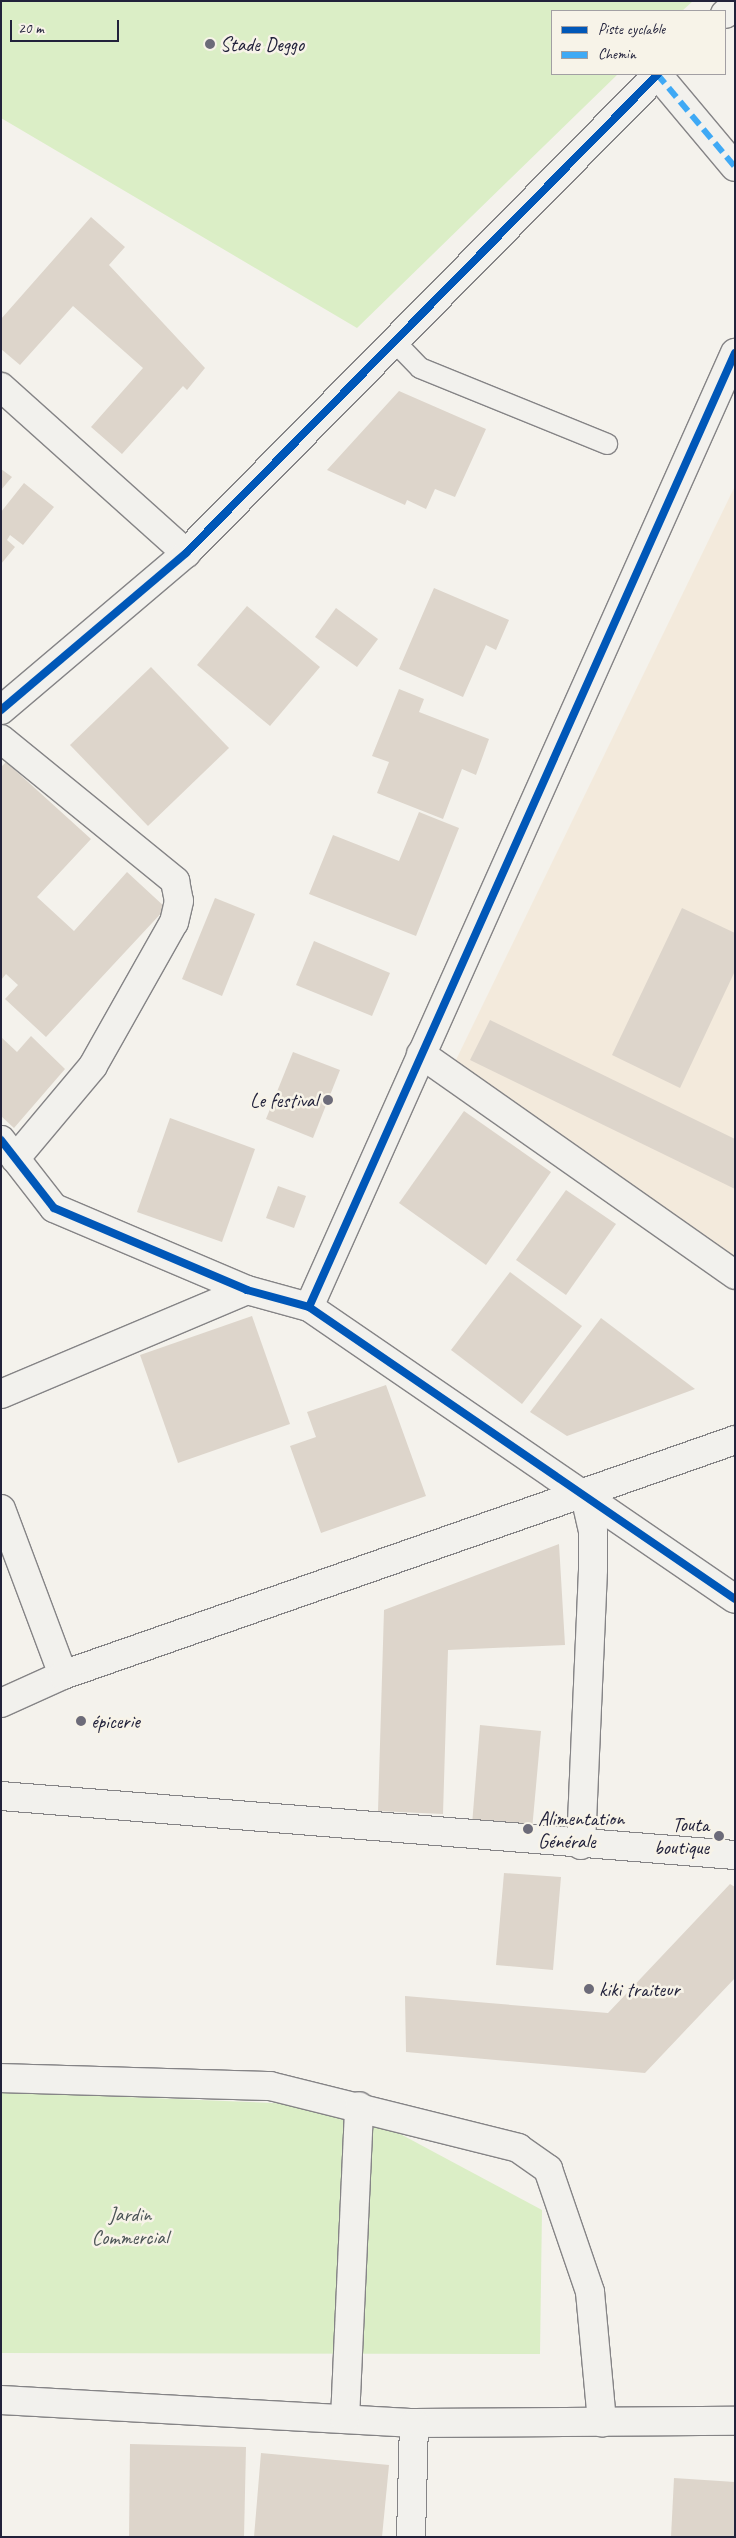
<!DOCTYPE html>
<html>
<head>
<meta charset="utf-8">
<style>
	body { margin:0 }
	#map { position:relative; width:736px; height:2538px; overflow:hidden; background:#f4f2ec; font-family:Caveat,sans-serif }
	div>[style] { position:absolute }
	.built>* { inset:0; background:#f3eadc }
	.green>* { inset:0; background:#dbeec6 }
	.building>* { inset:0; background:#ddd5cb }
	.roads { filter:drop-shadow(1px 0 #858486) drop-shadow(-1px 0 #858486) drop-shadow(0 1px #858486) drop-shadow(0 -1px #858486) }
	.service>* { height:20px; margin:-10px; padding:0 10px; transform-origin:10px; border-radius:10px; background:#f2f1ed }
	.pedestrian>* { height:28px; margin:-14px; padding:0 14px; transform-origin:14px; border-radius:14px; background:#f2f1ed }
	.minor>* { height:28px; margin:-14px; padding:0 14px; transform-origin:14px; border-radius:14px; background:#f2f1ed }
	.tertiary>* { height:28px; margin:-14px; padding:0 14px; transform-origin:14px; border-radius:14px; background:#f2f1ed }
	.quiet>* { height:6px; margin-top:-3px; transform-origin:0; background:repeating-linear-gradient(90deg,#3fa9f5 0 12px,transparent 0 18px) }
	.cycleway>* { height:8px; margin:-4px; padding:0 4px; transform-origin:4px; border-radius:4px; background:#0057b8 }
	.dots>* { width:14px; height:14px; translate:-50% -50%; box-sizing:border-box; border:2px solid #f7f3e8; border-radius:50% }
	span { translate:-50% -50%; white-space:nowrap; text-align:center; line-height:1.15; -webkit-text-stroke:5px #f7f3e8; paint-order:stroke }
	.poi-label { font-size:20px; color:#22223b }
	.left { translate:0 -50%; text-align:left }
	.right { translate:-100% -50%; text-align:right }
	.park-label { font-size:20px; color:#4b5456 }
	.frame { position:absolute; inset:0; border:2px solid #22223b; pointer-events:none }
	.legend { position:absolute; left:551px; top:10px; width:175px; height:65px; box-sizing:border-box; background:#f7f3e8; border:1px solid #a29fa3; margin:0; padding:6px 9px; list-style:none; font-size:15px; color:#22223b }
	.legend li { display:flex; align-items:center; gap:10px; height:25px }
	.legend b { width:25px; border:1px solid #a29fa3 }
	.scale { position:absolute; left:10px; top:20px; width:109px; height:22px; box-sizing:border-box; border:2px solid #22223b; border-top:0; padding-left:6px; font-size:15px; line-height:18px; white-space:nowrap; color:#22223b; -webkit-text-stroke:4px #f7f3e8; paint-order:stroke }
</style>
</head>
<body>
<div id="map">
	<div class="built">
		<div style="clip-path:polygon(735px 486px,735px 1262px,454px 1064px)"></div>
	</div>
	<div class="green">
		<div style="clip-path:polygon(1px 1px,693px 1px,682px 11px,552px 11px,552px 74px,618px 74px,357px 328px,1px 118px)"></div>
		<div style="clip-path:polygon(1px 2092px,348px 2106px,542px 2210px,540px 2354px,1px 2353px)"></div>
	</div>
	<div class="building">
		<div style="clip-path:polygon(91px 217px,125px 247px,109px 265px,205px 368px,187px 390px,183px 386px,122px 454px,91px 427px,143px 368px,73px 306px,20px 365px,1px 349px,1px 319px)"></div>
		<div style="clip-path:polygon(399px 391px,486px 429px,455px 497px,435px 489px,426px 509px,407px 500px,405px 505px,327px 470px)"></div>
		<div style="clip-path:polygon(1px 469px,12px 477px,1px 490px)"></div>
		<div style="clip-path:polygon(24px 483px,54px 507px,23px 545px,10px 535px,7px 540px,15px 547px,1px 564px,1px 512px)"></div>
		<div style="clip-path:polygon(434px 588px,509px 620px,496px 650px,486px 645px,463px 697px,399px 669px)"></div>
		<div style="clip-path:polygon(247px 606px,320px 667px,270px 726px,197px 665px)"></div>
		<div style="clip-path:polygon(336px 608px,378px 639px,357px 667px,315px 637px)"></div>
		<div style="clip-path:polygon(151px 667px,229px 748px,148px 826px,70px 745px)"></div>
		<div style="clip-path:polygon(399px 689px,424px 699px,419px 712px,489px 739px,476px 775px,462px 769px,443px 819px,377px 793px,389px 762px,372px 756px)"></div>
		<div style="clip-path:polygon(6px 762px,91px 839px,37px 897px,74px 931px,127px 872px,166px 908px,46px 1037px,5px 999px,18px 985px,6px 974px,1px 980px,1px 767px)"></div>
		<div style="clip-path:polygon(419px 812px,459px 828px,416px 936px,309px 894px,333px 835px,399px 861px)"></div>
		<div style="clip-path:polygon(215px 898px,255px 914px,222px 996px,182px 979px)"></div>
		<div style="clip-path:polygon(682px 908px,735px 933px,735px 971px,680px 1088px,612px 1055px)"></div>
		<div style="clip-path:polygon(314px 941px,390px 973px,372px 1016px,296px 985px)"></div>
		<div style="clip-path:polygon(490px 1020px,735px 1139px,735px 1189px,470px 1060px)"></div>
		<div style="clip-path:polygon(31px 1036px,65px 1069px,14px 1128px,1px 1116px,1px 1037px,17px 1052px)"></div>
		<div style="clip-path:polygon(293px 1052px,340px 1070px,313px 1138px,266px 1119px)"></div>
		<div style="clip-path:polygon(464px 1111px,551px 1172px,486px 1265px,399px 1203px)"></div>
		<div style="clip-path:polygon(170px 1118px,255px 1149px,222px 1242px,137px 1212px)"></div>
		<div style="clip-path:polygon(278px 1186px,306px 1196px,294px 1228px,266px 1218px)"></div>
		<div style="clip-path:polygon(566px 1190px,616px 1224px,566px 1295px,516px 1260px)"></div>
		<div style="clip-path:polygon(510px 1272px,582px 1326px,522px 1404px,451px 1350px)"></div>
		<div style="clip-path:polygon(252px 1316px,290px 1424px,178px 1463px,140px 1355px)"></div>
		<div style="clip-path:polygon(601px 1318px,695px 1389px,567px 1436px,530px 1412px)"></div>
		<div style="clip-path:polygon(386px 1385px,426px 1496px,321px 1533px,290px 1446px,316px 1437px,307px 1412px)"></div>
		<div style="clip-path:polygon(559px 1544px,565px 1645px,448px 1650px,443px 1814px,378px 1811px,384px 1610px)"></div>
		<div style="clip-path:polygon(480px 1725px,541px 1731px,532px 1830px,472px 1825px)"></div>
		<div style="clip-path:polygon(504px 1873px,561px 1877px,553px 1970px,496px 1965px)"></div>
		<div style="clip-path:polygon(730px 1884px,735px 1887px,735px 1978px,645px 2073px,406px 2052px,405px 1996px,608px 2013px)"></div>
		<div style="clip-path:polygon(130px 2444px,246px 2447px,244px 2537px,129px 2537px)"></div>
		<div style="clip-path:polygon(261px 2453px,389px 2465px,382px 2537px,254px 2537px)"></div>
		<div style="clip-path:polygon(674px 2478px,735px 2482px,735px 2537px,671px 2537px)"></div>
	</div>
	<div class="roads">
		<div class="service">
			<div style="left:394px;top:341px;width:37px;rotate:46deg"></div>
			<div style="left:420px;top:368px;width:202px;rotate:22.1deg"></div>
		</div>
		<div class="pedestrian">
			<div style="left:657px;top:74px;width:121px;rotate:50deg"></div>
		</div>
		<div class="minor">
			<div style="left:1px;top:387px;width:249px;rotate:41.9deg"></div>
			<div style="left:1px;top:739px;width:225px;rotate:39.2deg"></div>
			<div style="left:175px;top:881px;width:20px;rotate:79deg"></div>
			<div style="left:179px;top:901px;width:22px;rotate:103deg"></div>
			<div style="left:174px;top:922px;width:165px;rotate:119.4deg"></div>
			<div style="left:93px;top:1066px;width:121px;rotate:130deg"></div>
			<div style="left:421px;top:1054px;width:384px;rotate:35.1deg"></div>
			<div style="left:1px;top:1140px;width:86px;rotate:52.1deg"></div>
			<div style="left:54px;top:1208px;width:210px;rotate:23deg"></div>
			<div style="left:247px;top:1290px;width:64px;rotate:15.3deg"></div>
			<div style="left:309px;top:1307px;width:516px;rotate:34.43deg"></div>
			<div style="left:309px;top:1307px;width:1045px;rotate:-65.94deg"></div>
			<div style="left:1px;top:1394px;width:267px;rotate:-22.9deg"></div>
			<div style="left:1px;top:1509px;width:177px;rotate:69.5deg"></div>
			<div style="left:1px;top:1703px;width:68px;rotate:-24.3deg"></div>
			<div style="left:63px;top:1675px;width:712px;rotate:-19.27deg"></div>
			<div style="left:1px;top:1796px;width:736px;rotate:4.6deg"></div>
			<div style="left:581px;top:1845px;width:276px;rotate:-87.5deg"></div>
			<div style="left:593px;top:1569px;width:38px;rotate:-90deg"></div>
			<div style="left:593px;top:1531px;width:37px;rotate:-103deg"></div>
			<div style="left:1px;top:2078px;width:269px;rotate:1.7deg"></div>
			<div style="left:270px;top:2086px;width:256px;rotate:14deg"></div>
			<div style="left:518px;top:2148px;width:37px;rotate:35deg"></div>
			<div style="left:548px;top:2169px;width:130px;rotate:71.1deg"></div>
			<div style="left:590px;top:2292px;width:131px;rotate:84.7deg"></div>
			<div style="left:1px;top:2400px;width:414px;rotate:3.2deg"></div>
			<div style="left:414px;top:2423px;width:321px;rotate:-0.4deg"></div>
			<div style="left:345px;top:2419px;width:313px;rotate:-87.4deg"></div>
			<div style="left:411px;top:2537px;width:114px;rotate:-88.5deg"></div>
		</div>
		<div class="tertiary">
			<div style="left:725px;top:14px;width:13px;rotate:-39deg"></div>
			<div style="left:1px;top:710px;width:243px;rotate:-40.3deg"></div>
			<div style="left:186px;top:553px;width:672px;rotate:-45.42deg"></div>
		</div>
	</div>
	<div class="quiet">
		<div style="left:657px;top:74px;width:121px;rotate:50deg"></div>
	</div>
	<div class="cycleway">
		<div style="left:1px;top:710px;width:243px;rotate:-40.3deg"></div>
		<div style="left:186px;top:553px;width:672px;rotate:-45.42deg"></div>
		<div style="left:1px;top:1140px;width:86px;rotate:52.1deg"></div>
		<div style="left:54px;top:1208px;width:210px;rotate:23deg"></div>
		<div style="left:247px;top:1290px;width:64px;rotate:15.3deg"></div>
		<div style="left:309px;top:1307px;width:516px;rotate:34.43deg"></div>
		<div style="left:309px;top:1307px;width:1045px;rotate:-65.94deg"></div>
	</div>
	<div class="dots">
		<div style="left:210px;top:44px;background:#6c6b79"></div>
		<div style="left:328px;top:1100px;background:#6c6b79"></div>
		<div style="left:81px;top:1721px;background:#6c6b79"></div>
		<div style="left:528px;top:1829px;background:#6c6b79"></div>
		<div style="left:719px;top:1836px;background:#6c6b79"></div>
		<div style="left:589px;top:1989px;background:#6c6b79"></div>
	</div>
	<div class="poi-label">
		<span class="left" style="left:220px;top:44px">Stade Deggo</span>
		<span class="right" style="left:318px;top:1100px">Le festival</span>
		<span class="left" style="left:91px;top:1721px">épicerie</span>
		<span class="left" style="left:538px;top:1830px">Alimentation<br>Générale</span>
		<span class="right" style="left:709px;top:1836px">Touta<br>boutique</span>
		<span class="left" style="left:599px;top:1989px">kiki traiteur</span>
	</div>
	<div class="park-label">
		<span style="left:130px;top:2226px">Jardin<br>Commercial</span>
	</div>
	<div class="frame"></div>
	<ul class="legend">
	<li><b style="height:6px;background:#0057b8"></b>Piste cyclable</li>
	<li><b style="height:6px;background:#3fa9f5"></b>Chemin</li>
	</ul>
	<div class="scale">20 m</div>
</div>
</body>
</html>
